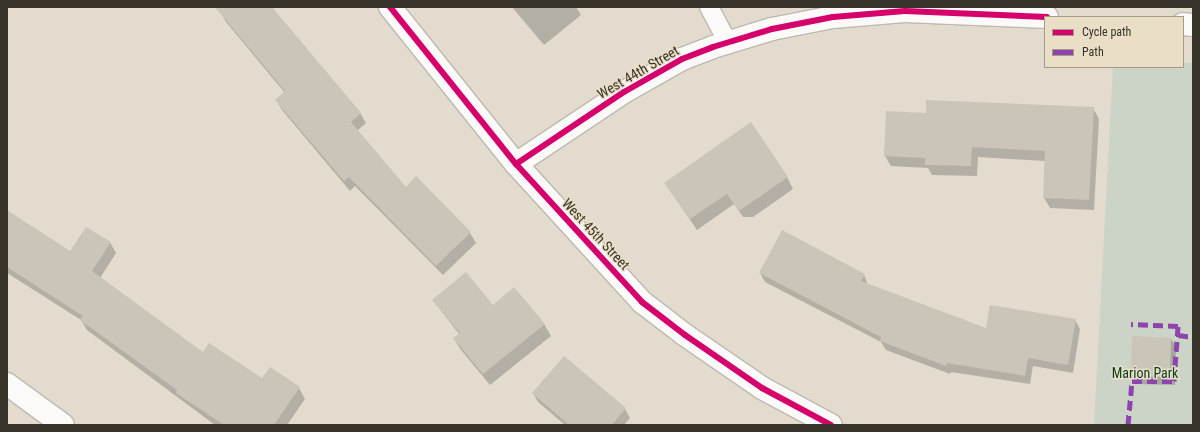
<!DOCTYPE html>
<html>
<head>
<meta charset="utf-8">
<style>
	body { margin:0 }
	#map { position:relative; width:1200px; height:432px; overflow:hidden; background:#e2dbce; font-family:"Roboto Condensed",sans-serif }
	div>[style] { position:absolute }
	.green>* { inset:0; background:#ccd4c7 }
	.shadow>* { inset:0; background:#0003 }
	.building>* { inset:0; background:#cbc4b9 }
	.roads { filter:drop-shadow(1px 0 #beb8ae) drop-shadow(-1px 0 #beb8ae) drop-shadow(0 1px #beb8ae) drop-shadow(0 -1px #beb8ae) }
	.lane>* { height:18px; margin:-9px; padding:0 9px; transform-origin:9px; border-radius:9px; background:#fbfaf8 }
	.street>* { height:22px; margin:-11px; padding:0 11px; transform-origin:11px; border-radius:11px; background:#fbfaf8 }
	.quiet>* { height:5px; margin-top:-2.5px; transform-origin:0; background:repeating-linear-gradient(90deg,#8e44ad 0 10px,transparent 0 15px) }
	.cycleway>* { height:6px; margin:-3px; padding:0 3px; transform-origin:3px; border-radius:3px; background:#d6006c }
	span { translate:-50% -50%; white-space:nowrap; text-align:center; line-height:1.15; -webkit-text-stroke:3px #eadec6; paint-order:stroke }
	.street-label { font-size:14px; color:#39342a }
	.park-label { font-size:14px; color:#074023 }
	.frame { position:absolute; inset:0; border:8px solid #39342a; pointer-events:none }
	.legend { position:absolute; left:1044px; top:16px; width:140px; height:52px; box-sizing:border-box; background:#eadec6; border:1px solid #a39a88; margin:0; padding:5px 7px; list-style:none; font-size:12px; color:#39342a }
	.legend li { display:flex; align-items:center; gap:8px; height:20px }
	.legend b { width:20px; border:1px solid #a39a88 }
</style>
</head>
<body>
<div id="map">
	<div class="green">
		<div style="clip-path:polygon(1183px 63px,1193px 63px,1193px 425px,1094px 425px,1113px 67px,1183px 67px)"></div>
	</div>
	<div class="shadow">
		<div style="clip-path:polygon(227px 7px,271px 7px,360px 113px,366px 123px,357px 131px,406px 188px,416px 178px,470px 233px,476px 243px,443px 275px,355px 186px,350px 191px,282px 110px,276px 100px,285px 93px,226px 22px,221px 13px)"></div>
		<div style="clip-path:polygon(512px 7px,576px 7px,581px 15px,544px 45px)"></div>
		<div style="clip-path:polygon(1093px 108px,1099px 119px,1094px 210px,1050px 208px,1044px 198px,1045px 161px,978px 157px,977px 176px,932px 175px,928px 168px,891px 166px,885px 156px,887px 112px,927px 114px)"></div>
		<div style="clip-path:polygon(787px 177px,793px 189px,753px 217px,743px 217px,734px 204px,697px 230px,665px 183px)"></div>
		<div style="clip-path:polygon(7px 211px,71px 252px,110px 242px,116px 253px,100px 278px,203px 353px,262px 380px,299px 388px,305px 399px,287px 425px,215px 425px,87px 330px,81px 320px,7px 273px)"></div>
		<div style="clip-path:polygon(760px 273px,864px 275px,868px 285px,987px 329px,1075px 320px,1080px 329px,1073px 373px,1033px 366px,1030px 384px,951px 372px,950px 374px,886px 350px,881px 342px,765px 282px)"></div>
		<div style="clip-path:polygon(433px 300px,493px 306px,544px 324px,551px 336px,490px 385px,461px 350px,454px 339px,459px 334px)"></div>
		<div style="clip-path:polygon(1171px 339px,1176px 347px,1175px 385px,1137px 384px,1132px 375px)"></div>
		<div style="clip-path:polygon(565px 357px,625px 409px,630px 418px,624px 425px,565px 425px,538px 402px,533px 393px)"></div>
	</div>
	<div class="building">
		<div style="clip-path:polygon(215px 7px,272px 7px,361px 113px,351px 122px,406px 187px,416px 176px,471px 232px,436px 266px,349px 177px,344px 181px,275px 100px,285px 91px)"></div>
		<div style="clip-path:polygon(926px 100px,1094px 107px,1089px 200px,1043px 198px,1045px 151px,972px 147px,971px 166px,925px 165px,925px 158px,884px 156px,886px 111px,926px 113px)"></div>
		<div style="clip-path:polygon(751px 122px,788px 177px,739px 211px,727px 194px,690px 219px,664px 183px)"></div>
		<div style="clip-path:polygon(7px 210px,70px 251px,86px 227px,111px 242px,92px 271px,203px 352px,209px 343px,262px 378px,270px 367px,300px 387px,274px 425px,224px 425px,176px 393px,177px 390px,80px 320px,83px 316px,7px 267px)"></div>
		<div style="clip-path:polygon(782px 230px,865px 274px,861px 281px,986px 328px,990px 305px,1076px 319px,1068px 365px,1028px 358px,1025px 376px,947px 363px,946px 366px,880px 341px,881px 337px,759px 273px)"></div>
		<div style="clip-path:polygon(466px 272px,493px 305px,514px 287px,545px 324px,483px 374px,453px 338px,460px 333px,432px 300px)"></div>
		<div style="clip-path:polygon(1132px 336px,1171px 338px,1170px 377px,1131px 376px)"></div>
		<div style="clip-path:polygon(564px 356px,626px 408px,612px 425px,569px 425px,532px 393px)"></div>
	</div>
	<div class="roads">
		<div class="lane">
			<div style="left:709px;top:7px;width:40px;rotate:62deg"></div>
		</div>
		<div class="street">
			<div style="left:390px;top:7px;width:201px;rotate:51.3deg"></div>
			<div style="left:516px;top:164px;width:187px;rotate:47.6deg"></div>
			<div style="left:642px;top:302px;width:54px;rotate:37.5deg"></div>
			<div style="left:685px;top:335px;width:93px;rotate:34.5deg"></div>
			<div style="left:762px;top:388px;width:78px;rotate:28.2deg"></div>
			<div style="left:1183px;top:24px;width:10px;rotate:6deg"></div>
			<div style="left:516px;top:164px;width:130px;rotate:-33.7deg"></div>
			<div style="left:624px;top:92px;width:67px;rotate:-29.6deg"></div>
			<div style="left:682px;top:59px;width:33px;rotate:-21deg"></div>
			<div style="left:713px;top:47px;width:62px;rotate:-17deg"></div>
			<div style="left:772px;top:29px;width:62px;rotate:-11.1deg"></div>
			<div style="left:833px;top:17px;width:72px;rotate:-4.8deg"></div>
			<div style="left:905px;top:11px;width:142px;rotate:2.4deg"></div>
			<div style="left:7px;top:384px;width:69px;rotate:36.2deg"></div>
		</div>
	</div>
	<div class="quiet">
		<div style="left:1178px;top:335px;width:15px;rotate:8deg"></div>
		<div style="left:1128px;top:425px;width:44px;rotate:-84.8deg"></div>
		<div style="left:1132px;top:381px;width:42px"></div>
		<div style="left:1174px;top:381px;width:55px;rotate:-85.8deg"></div>
		<div style="left:1178px;top:326px;width:47px;rotate:-177.6deg"></div>
	</div>
	<div class="cycleway">
		<div style="left:390px;top:7px;width:201px;rotate:51.3deg"></div>
		<div style="left:516px;top:164px;width:187px;rotate:47.6deg"></div>
		<div style="left:642px;top:302px;width:54px;rotate:37.5deg"></div>
		<div style="left:685px;top:335px;width:93px;rotate:34.5deg"></div>
		<div style="left:762px;top:388px;width:78px;rotate:28.2deg"></div>
		<div style="left:516px;top:164px;width:130px;rotate:-33.7deg"></div>
		<div style="left:624px;top:92px;width:67px;rotate:-29.6deg"></div>
		<div style="left:682px;top:59px;width:33px;rotate:-21deg"></div>
		<div style="left:713px;top:47px;width:62px;rotate:-17deg"></div>
		<div style="left:772px;top:29px;width:62px;rotate:-11.1deg"></div>
		<div style="left:833px;top:17px;width:72px;rotate:-4.8deg"></div>
		<div style="left:905px;top:11px;width:142px;rotate:2.4deg"></div>
	</div>
	<div class="street-label">
		<span style="left:638px;top:72px;rotate:-30deg">West 44th Street</span>
		<span style="left:596px;top:234px;rotate:47deg">West 45th Street</span>
	</div>
	<div class="park-label">
		<span style="left:1145px;top:373px">Marion Park</span>
	</div>
	<div class="frame"></div>
	<ul class="legend">
	<li><b style="height:5px;background:#d6006c"></b>Cycle path</li>
	<li><b style="height:5px;background:#8e44ad"></b>Path</li>
	</ul>
</div>
</body>
</html>
